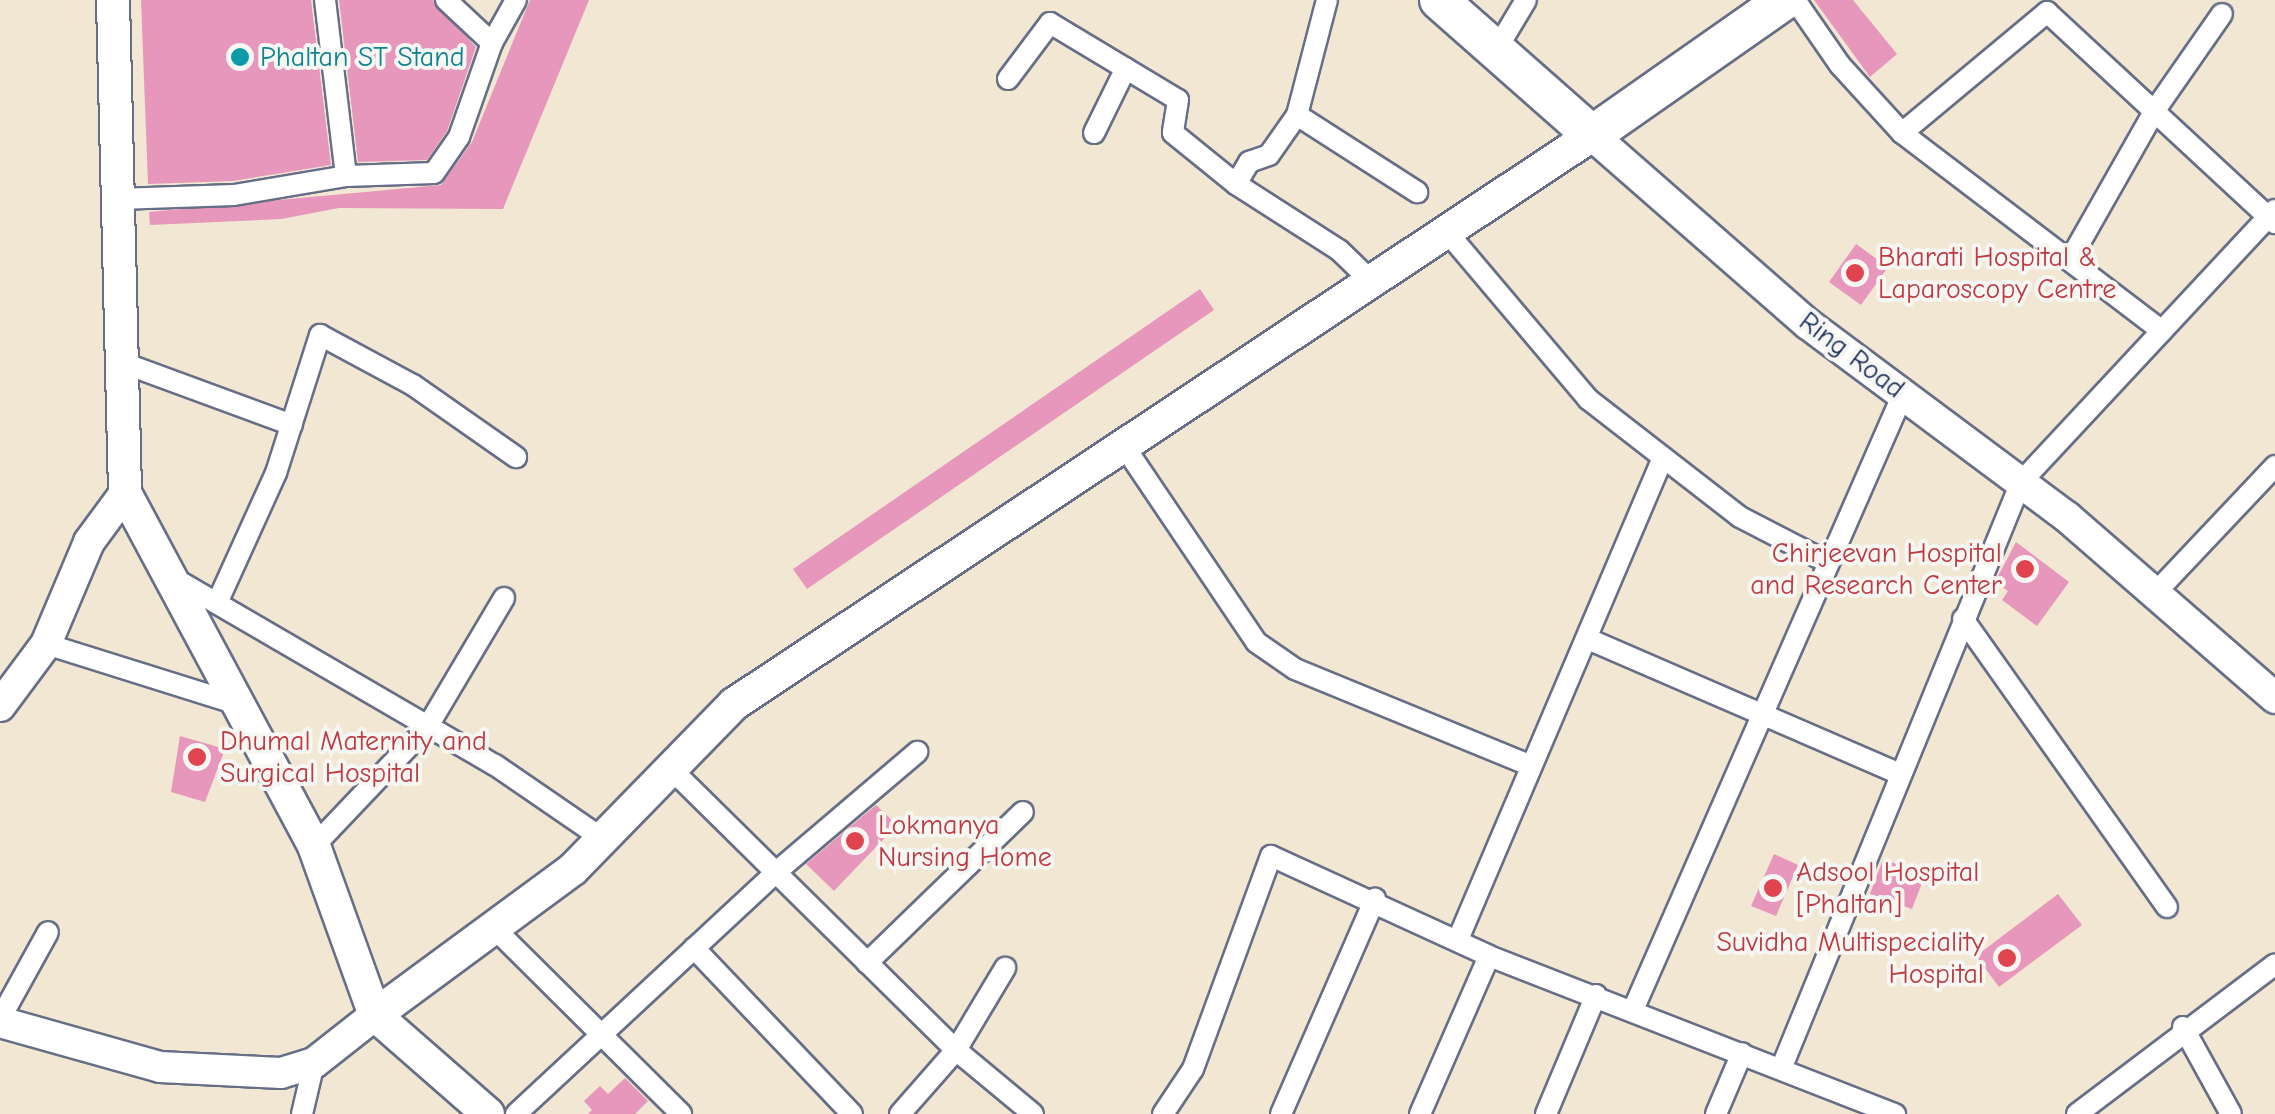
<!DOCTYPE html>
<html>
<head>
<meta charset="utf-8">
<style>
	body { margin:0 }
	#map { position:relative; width:2275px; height:1114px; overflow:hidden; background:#f1e7d2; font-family:"Comic Neue",sans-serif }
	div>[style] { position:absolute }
	.building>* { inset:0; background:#e697bb }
	.roads { filter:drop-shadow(2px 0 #666f87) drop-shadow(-2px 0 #666f87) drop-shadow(0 2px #666f87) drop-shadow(0 -2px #666f87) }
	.street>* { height:20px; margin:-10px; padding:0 10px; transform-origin:10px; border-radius:10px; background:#fff }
	.secondary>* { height:30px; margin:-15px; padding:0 15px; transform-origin:15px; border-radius:15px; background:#fff }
	.primary>* { height:32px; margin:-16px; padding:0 16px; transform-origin:16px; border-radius:16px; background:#fff }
	.highway>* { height:38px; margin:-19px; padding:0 19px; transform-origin:19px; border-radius:19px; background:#fff }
	.dots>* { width:28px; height:28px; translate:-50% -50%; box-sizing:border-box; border:5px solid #f6f6f2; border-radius:50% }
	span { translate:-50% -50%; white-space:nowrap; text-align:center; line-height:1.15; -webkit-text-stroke:8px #f6f6f2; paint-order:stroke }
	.culture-label { font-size:28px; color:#0d838f }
	.left { translate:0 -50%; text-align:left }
	.health-label { font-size:28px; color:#be3a42 }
	.right { translate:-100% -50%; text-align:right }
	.street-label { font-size:28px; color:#1b2f5e }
</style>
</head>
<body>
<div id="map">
	<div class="building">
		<div style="clip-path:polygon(141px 0,311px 0,331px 165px,233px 181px,148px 184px)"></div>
		<div style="clip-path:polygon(339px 0,433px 0,476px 47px,447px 131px,427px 160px,358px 162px)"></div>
		<div style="clip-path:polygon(530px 0,589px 0,503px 209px,339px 208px,281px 219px,150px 225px,149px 212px,441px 185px,472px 142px)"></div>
		<div style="clip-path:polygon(1814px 0,1853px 0,1897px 54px,1870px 77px)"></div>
		<div style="clip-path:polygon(1856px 244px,1888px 267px,1861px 305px,1829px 282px)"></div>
		<div style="clip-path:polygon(1200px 289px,1214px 310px,807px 589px,793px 569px)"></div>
		<div style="clip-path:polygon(2016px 542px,2069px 582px,2037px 626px,2002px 600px,2008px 591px,1995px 582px)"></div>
		<div style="clip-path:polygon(180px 736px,225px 749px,205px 802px,171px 792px)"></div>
		<div style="clip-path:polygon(876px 805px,897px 825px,834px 891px,806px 864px)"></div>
		<div style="clip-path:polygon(1774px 854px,1798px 865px,1776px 916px,1751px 906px)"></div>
		<div style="clip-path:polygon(1883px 859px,1925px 875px,1912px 909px,1870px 894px)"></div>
		<div style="clip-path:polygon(2058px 894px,2082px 925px,1999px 987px,1976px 956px)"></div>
		<div style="clip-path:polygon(625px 1078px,648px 1101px,635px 1114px,588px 1114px,592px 1110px,584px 1101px,600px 1086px,608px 1094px)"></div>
	</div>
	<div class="roads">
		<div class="street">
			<div style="left:1795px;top:0;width:79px;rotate:55.3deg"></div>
			<div style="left:1840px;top:65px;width:92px;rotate:47.6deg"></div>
			<div style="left:492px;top:43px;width:49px;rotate:-60.8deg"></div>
			<div style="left:1496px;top:50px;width:58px;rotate:-59deg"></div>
			<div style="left:1008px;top:79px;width:70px;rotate:-53.1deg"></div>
			<div style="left:1050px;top:23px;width:149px;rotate:31deg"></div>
			<div style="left:1178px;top:100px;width:33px;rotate:99deg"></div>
			<div style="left:1173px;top:133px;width:81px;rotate:39deg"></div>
			<div style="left:1236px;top:184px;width:122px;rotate:32.7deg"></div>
			<div style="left:1339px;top:250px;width:46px;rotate:44.1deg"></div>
			<div style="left:1297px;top:115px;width:143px;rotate:32.7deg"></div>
			<div style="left:1094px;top:133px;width:72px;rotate:-63.8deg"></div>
			<div style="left:346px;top:176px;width:88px;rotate:-2deg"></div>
			<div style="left:434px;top:173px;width:44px;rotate:-55.2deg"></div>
			<div style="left:459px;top:137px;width:100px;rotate:-70.7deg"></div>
			<div style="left:492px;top:43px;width:63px;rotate:-136.9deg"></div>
			<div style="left:1236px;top:184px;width:26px;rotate:-59deg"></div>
			<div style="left:1249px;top:162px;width:21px;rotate:-19deg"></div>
			<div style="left:1269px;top:155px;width:49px;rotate:-55deg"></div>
			<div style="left:1297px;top:115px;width:119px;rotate:-75.4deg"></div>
			<div style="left:118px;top:199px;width:116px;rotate:-2deg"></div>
			<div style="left:234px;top:195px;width:114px;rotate:-9.6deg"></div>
			<div style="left:346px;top:176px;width:177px;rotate:-96.8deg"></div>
			<div style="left:1447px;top:232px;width:219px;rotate:49.8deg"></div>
			<div style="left:1588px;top:399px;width:192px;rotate:37.8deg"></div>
			<div style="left:1740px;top:517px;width:98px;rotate:27.3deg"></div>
			<div style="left:2071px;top:258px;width:170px;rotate:-60.4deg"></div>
			<div style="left:2155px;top:110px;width:117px;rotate:-55.1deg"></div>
			<div style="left:2162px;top:331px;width:327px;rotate:-142.7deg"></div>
			<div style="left:1902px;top:133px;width:189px;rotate:-39.8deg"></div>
			<div style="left:2047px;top:12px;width:311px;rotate:42.8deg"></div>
			<div style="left:121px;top:362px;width:182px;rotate:20.2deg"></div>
			<div style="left:1124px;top:446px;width:236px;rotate:56deg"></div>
			<div style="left:1256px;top:642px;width:47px;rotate:34.7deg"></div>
			<div style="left:1295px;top:669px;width:253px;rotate:22.3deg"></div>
			<div style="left:175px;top:579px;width:370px;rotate:30.2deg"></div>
			<div style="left:495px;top:765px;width:131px;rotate:34.4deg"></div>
			<div style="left:2155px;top:593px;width:175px;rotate:-46.6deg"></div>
			<div style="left:217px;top:603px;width:143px;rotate:-65.6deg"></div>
			<div style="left:276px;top:473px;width:145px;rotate:-72.3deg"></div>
			<div style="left:320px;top:335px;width:106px;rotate:28.3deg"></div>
			<div style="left:413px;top:385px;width:126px;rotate:35deg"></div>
			<div style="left:1963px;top:619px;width:353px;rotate:54.7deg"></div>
			<div style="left:1588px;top:639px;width:338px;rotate:23.4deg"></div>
			<div style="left:46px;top:644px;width:201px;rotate:17.4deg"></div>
			<div style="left:671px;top:769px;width:400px;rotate:44.6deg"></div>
			<div style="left:956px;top:1050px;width:100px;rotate:39.7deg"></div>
			<div style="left:314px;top:846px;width:166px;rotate:-46.5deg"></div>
			<div style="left:428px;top:726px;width:149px;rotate:-59.3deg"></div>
			<div style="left:491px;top:925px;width:268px;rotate:44.8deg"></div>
			<div style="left:1459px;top:937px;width:518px;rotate:-66.95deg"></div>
			<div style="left:694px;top:948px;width:229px;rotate:46.4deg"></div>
			<div style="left:867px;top:963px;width:217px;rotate:-44.1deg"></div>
			<div style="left:1633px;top:1010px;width:673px;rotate:-66.33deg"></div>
			<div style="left:0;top:1019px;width:99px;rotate:-61.1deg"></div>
			<div style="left:2183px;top:1027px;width:99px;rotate:61.1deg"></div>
			<div style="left:1781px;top:1069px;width:634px;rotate:-67.76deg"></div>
			<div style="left:2021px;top:482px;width:372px;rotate:-47deg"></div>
			<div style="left:302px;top:1114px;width:52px;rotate:-76.8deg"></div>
			<div style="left:516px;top:1114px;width:354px;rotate:-42.9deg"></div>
			<div style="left:775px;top:873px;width:187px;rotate:-40.4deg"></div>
			<div style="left:900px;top:1114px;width:85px;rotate:-48.8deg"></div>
			<div style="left:956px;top:1050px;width:96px;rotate:-59.1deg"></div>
			<div style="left:1163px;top:1114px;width:54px;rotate:-56.3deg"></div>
			<div style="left:1193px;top:1069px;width:227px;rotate:-69.9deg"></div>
			<div style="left:1271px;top:856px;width:240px;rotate:24.6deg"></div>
			<div style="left:1489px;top:956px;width:436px;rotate:21.3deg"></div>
			<div style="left:1281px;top:1114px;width:235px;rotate:-66.4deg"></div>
			<div style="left:1420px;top:1114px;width:172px;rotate:-66.4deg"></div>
			<div style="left:1546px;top:1114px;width:129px;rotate:-67.2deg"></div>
			<div style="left:1716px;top:1114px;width:66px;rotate:-66.9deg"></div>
			<div style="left:2077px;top:1114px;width:248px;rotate:-37.1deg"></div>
		</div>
		<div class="secondary">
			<div style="left:1592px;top:135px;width:287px;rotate:41.2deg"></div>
			<div style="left:1808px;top:324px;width:323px;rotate:36.7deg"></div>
			<div style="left:2067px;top:517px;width:276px;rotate:41deg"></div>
			<div style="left:0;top:706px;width:77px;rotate:-53.4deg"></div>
			<div style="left:46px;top:644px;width:111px;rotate:-67.1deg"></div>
			<div style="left:89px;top:542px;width:61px;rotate:-53.7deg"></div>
			<div style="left:0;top:1022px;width:166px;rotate:15.7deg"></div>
			<div style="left:160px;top:1067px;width:121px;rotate:2.8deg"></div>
			<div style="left:281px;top:1073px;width:34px;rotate:-17deg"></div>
			<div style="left:314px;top:1063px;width:78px;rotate:-38.2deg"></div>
		</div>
		<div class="primary">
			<div style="left:113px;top:0;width:493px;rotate:88.6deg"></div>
			<div style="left:125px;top:493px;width:400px;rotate:61.8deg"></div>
			<div style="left:314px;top:846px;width:180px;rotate:70.2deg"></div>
			<div style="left:375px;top:1015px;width:150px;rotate:41.2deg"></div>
			<div style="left:375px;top:1015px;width:246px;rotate:-36.4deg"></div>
			<div style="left:573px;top:869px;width:231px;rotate:-45.7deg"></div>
			<div style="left:734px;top:704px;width:1030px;rotate:-33.55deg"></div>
		</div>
		<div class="highway">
			<div style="left:1439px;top:0;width:204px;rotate:41.4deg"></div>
			<div style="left:1592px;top:135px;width:236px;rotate:-35deg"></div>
		</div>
	</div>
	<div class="dots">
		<div style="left:240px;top:57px;background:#0f9aa8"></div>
		<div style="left:1855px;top:273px;background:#e0444e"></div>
		<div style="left:2025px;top:569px;background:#e0444e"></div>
		<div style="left:197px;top:757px;background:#e0444e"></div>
		<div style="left:855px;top:841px;background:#e0444e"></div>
		<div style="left:1773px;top:888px;background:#e0444e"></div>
		<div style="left:2007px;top:958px;background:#e0444e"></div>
	</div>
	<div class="culture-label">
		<span class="left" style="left:260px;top:57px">Phaltan ST Stand</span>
	</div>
	<div class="health-label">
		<span class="left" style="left:1878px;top:273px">Bharati Hospital &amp;<br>Laparoscopy Centre</span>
		<span class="right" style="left:2002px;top:569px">Chirjeevan Hospital<br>and Research Center</span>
		<span class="left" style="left:220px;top:757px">Dhumal Maternity and<br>Surgical Hospital</span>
		<span class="left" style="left:878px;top:841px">Lokmanya<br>Nursing Home</span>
		<span class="left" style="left:1796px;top:888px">Adsool Hospital<br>[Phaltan]</span>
		<span class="right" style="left:1984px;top:958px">Suvidha Multispeciality<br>Hospital</span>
	</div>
	<div class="street-label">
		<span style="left:1852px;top:355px;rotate:37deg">Ring Road</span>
	</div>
</div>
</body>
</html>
